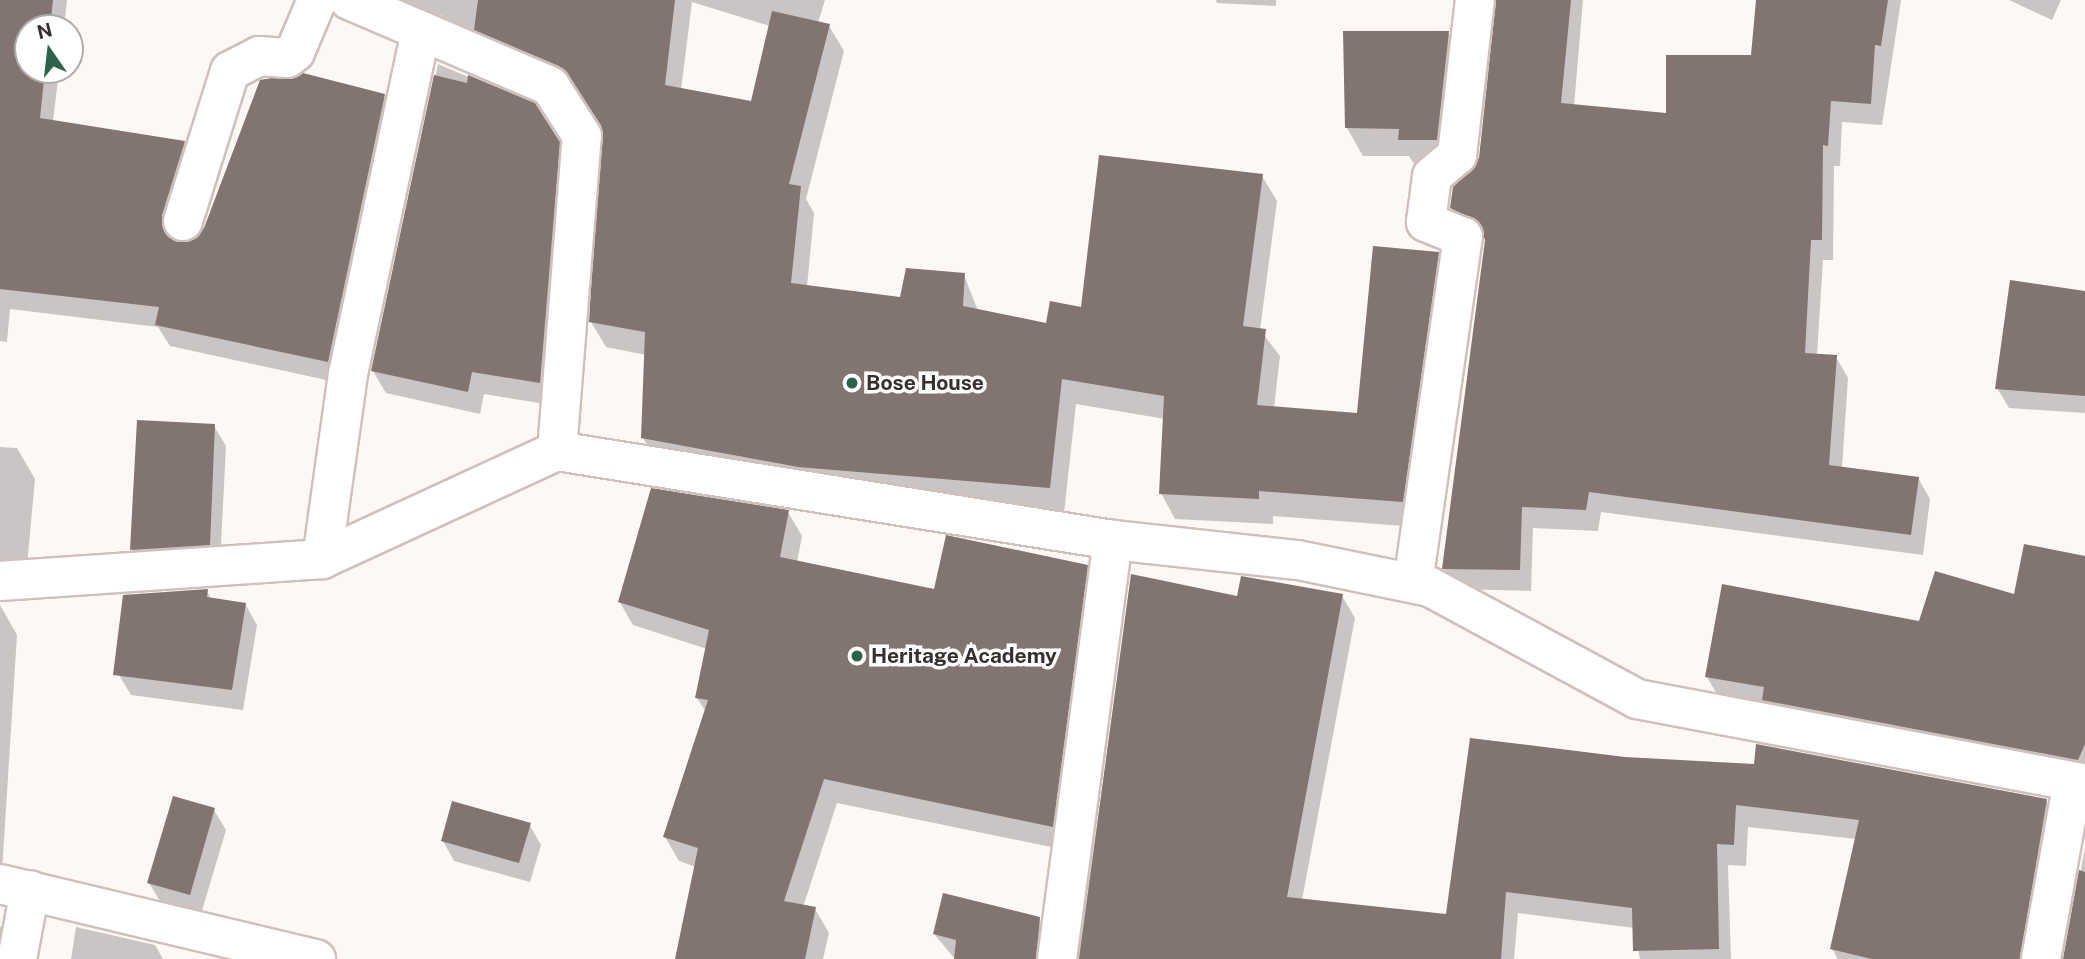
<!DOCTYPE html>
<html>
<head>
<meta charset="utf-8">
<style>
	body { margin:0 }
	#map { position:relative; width:2085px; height:959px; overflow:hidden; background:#fdf7f5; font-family:"Public Sans",sans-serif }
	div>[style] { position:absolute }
	.shadow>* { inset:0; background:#0003 }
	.building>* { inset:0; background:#827470 }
	.roads { filter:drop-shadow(2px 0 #cfc0bc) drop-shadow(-2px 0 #cfc0bc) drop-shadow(0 2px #cfc0bc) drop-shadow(0 -2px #cfc0bc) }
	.street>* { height:38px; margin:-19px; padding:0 19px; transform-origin:19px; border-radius:19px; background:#fff }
	.dots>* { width:19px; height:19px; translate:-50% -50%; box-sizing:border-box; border:4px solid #fff; border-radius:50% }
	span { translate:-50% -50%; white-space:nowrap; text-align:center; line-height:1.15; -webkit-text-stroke:7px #fff; paint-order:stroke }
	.poi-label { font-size:21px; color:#352f2d; font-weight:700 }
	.left { translate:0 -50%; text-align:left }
	.north { position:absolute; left:14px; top:14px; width:70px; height:70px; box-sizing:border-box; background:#fff; border:2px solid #aeacab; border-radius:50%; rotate:346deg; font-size:19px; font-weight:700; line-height:28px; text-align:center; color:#352f2d }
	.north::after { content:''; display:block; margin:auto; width:24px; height:32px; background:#2b634b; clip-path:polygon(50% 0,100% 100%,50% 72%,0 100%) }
</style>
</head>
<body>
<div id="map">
	<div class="shadow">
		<div style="clip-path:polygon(0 0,67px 0,64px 28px,28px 28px,28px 70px,59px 70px,53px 122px,184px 142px,196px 164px,175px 240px,188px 244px,384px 96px,397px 117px,340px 383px,170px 346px,158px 327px,10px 309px,7px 342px,0 341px)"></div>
		<div style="clip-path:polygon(evenodd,376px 0,825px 0,818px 23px,829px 26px,844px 51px,806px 199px,814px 213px,807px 287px,902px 299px,964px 275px,978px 311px,1048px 325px,1082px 310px,1262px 176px,1277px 201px,1260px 330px,1280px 356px,1274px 408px,1359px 414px,1438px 254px,1452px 280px,1417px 527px,1273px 516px,1273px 524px,1175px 519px,1161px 493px,1165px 419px,1076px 404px,1064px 513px,658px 464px,643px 438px,646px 355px,606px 347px,591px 322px,606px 136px,585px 100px,458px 41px,443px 16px,376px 0,692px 2px,770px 26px,752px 103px,681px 90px,692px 2px)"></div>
		<div style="clip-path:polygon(1216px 0,1276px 0,1276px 6px,1217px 3px)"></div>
		<div style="clip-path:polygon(1498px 0,1583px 0,1574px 106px,1668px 114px,1753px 57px,1758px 0,1901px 0,1882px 125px,1842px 122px,1840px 166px,1834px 166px,1833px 260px,1823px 260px,1817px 355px,1836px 357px,1848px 378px,1842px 468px,1918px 478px,1930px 499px,1923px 555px,1601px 512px,1598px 531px,1533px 528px,1531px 591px,1456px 589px,1444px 568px,1486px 240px,1464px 229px,1452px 208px,1480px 158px)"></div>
		<div style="clip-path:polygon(2009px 0,2061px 0,2052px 20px)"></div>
		<div style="clip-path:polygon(1448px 33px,1464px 61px,1452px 167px,1416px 167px,1409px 156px,1363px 156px,1347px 128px)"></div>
		<div style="clip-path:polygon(438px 64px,534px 105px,571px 165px,552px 405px,484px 394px,480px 414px,386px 393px,373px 371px)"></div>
		<div style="clip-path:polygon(2085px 294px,2085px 413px,2009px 408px,1997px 388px)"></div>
		<div style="clip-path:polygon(214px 426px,226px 446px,220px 565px,144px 570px,132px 550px)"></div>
		<div style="clip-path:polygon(0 447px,17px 448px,35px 479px,25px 588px,4px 593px,0 602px)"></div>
		<div style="clip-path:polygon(788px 512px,802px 536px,797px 562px,935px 591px,1087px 566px,1100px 590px,1066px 850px,837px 803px,803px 907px,815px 909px,829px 933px,823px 959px,677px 959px,696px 867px,679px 861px,665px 837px,706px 712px,697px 698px,707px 649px,633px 625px,619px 601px)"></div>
		<div style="clip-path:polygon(2085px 557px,2085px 780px,1718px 696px,1707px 677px,2016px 596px)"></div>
		<div style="clip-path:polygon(1132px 576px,1239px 598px,1342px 596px,1355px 618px,1302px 900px,1448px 916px,1624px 759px,2046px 801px,2059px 823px,2035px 959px,1838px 959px,1832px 949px,1856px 839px,1748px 827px,1746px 866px,1728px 865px,1731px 959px,1640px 959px,1634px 928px,1518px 913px,1514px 959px,1078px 959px)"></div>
		<div style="clip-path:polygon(207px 591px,211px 599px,245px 604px,257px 625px,243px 710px,131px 695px,119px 675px)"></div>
		<div style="clip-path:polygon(0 605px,17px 635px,0 903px)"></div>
		<div style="clip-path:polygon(214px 810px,226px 830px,201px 914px,161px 903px,149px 883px)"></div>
		<div style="clip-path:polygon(529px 824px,541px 845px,530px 882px,454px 861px,443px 841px)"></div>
		<div style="clip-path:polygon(2085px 847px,2085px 959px,2065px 959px)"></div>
		<div style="clip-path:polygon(1039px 919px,1052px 941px,1051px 959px,955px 959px,934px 934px)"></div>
		<div style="clip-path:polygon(0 926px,9px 942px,0 959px)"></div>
		<div style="clip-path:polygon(76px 927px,155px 945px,163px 959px,71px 959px)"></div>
	</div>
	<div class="building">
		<div style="clip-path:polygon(0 0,53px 0,50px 28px,28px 28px,28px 70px,45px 70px,40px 118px,185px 141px,162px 215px,167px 235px,177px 242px,188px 242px,204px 228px,260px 80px,303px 73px,385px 94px,328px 362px,155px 325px,159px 307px,0 289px)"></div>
		<div style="clip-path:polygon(478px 0,675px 0,665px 85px,751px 101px,772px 11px,830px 24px,789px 184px,801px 186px,791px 283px,900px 297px,906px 268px,965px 273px,963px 306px,1046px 323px,1050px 301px,1081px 307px,1099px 155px,1263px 174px,1243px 326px,1266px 329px,1257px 405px,1357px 413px,1373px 246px,1439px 252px,1403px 502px,1259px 491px,1259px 499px,1159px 494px,1164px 396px,1062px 379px,1050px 488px,798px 467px,641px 438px,645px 332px,589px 322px,601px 125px,559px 66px,474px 30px)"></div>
		<div style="clip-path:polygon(1496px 0,1571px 0,1561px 103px,1666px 113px,1666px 55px,1751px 55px,1756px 0,1888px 0,1881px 46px,1875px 45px,1871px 104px,1831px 101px,1828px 146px,1823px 145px,1822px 240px,1811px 240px,1805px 353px,1837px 355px,1829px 465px,1919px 477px,1911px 535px,1589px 492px,1586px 510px,1522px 507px,1520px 570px,1442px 569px,1485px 240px,1479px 222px,1450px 208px,1453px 187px,1479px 158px)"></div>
		<div style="clip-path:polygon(1343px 31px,1449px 31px,1437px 140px,1398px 140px,1399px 129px,1345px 128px)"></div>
		<div style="clip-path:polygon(434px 75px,467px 83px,468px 75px,535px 103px,560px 142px,540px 383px,472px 372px,468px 392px,371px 371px)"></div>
		<div style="clip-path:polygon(2010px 280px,2085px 291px,2085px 396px,1995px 389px)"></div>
		<div style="clip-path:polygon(137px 420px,215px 424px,210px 545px,130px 550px)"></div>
		<div style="clip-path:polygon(651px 488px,789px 510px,780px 557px,934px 589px,946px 535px,1088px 565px,1053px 827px,824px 779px,784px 901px,816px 907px,805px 959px,675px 959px,698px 848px,663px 837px,708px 700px,695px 698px,709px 630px,618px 602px)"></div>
		<div style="clip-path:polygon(2024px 544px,2085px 556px,2085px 744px,2078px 760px,1762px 700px,1764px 687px,1705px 677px,1722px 584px,1919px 621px,1935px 571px,2014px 594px)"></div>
		<div style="clip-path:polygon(1131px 574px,1237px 596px,1241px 576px,1343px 594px,1287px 897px,1446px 914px,1470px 738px,1625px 757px,1754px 764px,1756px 744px,2047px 799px,2020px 959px,1872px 959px,1830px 949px,1859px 820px,1736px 805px,1734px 845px,1717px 844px,1719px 949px,1633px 951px,1632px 908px,1506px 892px,1501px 959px,1079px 959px)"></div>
		<div style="clip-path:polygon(208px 589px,207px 597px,246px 603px,232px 690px,113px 675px,123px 595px)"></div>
		<div style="clip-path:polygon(173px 796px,215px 808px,190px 895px,147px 883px)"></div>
		<div style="clip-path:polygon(452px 801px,531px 823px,519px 863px,441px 841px)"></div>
		<div style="clip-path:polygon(2079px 870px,2085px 872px,2085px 959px,2063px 959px)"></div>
		<div style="clip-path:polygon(943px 893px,1040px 917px,1036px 959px,954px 959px,956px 940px,933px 934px)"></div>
	</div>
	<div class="roads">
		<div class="street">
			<div style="left:183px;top:221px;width:157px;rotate:-72.6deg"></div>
			<div style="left:230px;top:71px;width:33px;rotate:-27deg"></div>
			<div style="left:259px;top:56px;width:28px;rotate:4deg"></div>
			<div style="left:287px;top:58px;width:10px;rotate:-37deg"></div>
			<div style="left:295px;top:52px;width:56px;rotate:-67.1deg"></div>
			<div style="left:557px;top:451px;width:563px;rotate:9.09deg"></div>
			<div style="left:322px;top:559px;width:187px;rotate:-82deg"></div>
			<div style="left:348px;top:374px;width:351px;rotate:-78deg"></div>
			<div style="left:0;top:581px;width:323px;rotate:-3.9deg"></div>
			<div style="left:322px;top:559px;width:259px;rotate:-24.7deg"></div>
			<div style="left:557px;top:451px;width:316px;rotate:-85.5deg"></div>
			<div style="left:582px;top:136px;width:59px;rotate:-122.6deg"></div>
			<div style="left:550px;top:86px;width:219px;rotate:-156.8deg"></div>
			<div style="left:1413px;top:583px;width:350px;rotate:-81.8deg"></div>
			<div style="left:1463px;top:237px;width:40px;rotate:-158deg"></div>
			<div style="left:1426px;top:222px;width:46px;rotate:-82.6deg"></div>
			<div style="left:1432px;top:176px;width:33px;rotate:-40deg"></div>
			<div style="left:1457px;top:155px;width:156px;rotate:-83.4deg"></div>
			<div style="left:0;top:884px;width:325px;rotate:13.4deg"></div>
			<div style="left:17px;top:959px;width:70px;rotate:-79.3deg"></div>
			<div style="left:1057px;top:959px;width:423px;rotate:-82.4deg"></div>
			<div style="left:1113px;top:540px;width:186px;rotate:6.2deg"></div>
			<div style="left:1298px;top:560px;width:135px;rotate:11.6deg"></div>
			<div style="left:1430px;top:587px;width:235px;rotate:28.4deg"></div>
			<div style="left:1637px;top:699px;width:456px;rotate:10.7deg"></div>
			<div style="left:2041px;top:959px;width:176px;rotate:-79.8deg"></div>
		</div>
	</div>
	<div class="dots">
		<div style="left:852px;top:383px;background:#2b634b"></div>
		<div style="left:857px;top:656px;background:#2b634b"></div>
	</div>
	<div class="poi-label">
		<span class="left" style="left:866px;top:383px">Bose House</span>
		<span class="left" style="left:871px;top:656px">Heritage Academy</span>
	</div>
	<div class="north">N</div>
</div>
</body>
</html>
